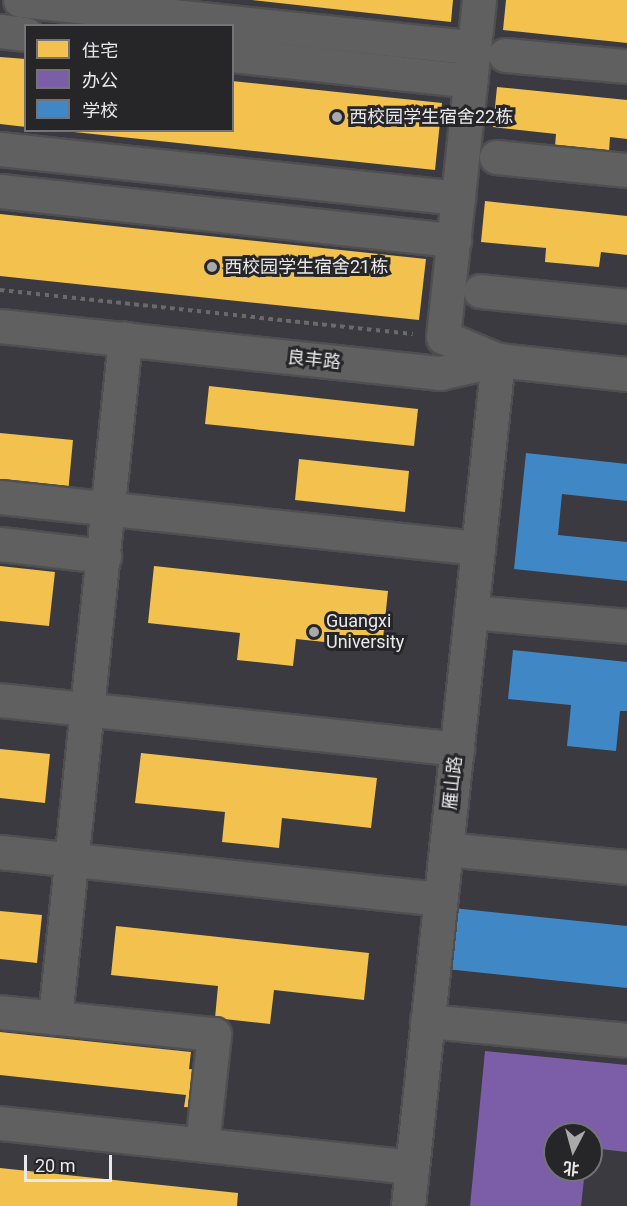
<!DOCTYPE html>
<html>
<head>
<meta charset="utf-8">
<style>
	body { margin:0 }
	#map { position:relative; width:627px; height:1206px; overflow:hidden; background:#313132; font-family:Roboto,"Noto Sans SC",sans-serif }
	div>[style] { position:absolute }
	.built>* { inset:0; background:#3a3a40 }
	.homes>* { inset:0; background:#f2c14e }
	.offices>* { inset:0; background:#7b5ea7 }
	.schools>* { inset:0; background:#3f88c5 }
	.path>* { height:4px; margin-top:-2px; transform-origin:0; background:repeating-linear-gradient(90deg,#6a6a6b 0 4.5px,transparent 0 9px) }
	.roads { filter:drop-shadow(2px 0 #4f4f51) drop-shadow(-2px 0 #4f4f51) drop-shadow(0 2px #4f4f51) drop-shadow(0 -2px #4f4f51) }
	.minor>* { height:33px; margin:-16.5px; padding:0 16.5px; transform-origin:16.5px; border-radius:16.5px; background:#606061 }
	.dots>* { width:16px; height:16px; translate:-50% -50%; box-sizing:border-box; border:3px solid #262629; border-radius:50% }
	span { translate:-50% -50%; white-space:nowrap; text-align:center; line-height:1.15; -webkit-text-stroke:6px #262629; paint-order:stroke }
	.poi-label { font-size:18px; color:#e9e9eb }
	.left { translate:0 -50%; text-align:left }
	.street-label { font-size:18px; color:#e9e9eb }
	.legend { position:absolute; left:24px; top:24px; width:210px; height:108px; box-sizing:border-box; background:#262629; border:2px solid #747477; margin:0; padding:8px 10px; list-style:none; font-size:18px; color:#e9e9eb }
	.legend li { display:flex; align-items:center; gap:12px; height:30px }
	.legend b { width:30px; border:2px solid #747477 }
	.north { position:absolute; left:543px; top:1122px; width:60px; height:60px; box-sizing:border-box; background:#262629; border:2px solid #747477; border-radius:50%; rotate:186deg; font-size:16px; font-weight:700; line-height:24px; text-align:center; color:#e9e9eb }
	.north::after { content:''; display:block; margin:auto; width:21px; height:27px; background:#a9a9aa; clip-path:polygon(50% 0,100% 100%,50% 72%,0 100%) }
	.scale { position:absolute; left:24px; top:1155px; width:88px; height:27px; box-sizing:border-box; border:3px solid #e9e9eb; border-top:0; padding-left:8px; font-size:18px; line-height:21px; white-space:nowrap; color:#e9e9eb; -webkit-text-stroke:4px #262629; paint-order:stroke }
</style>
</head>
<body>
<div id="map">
	<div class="built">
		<div style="clip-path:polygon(evenodd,0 0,627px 0,627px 1206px,0 1206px,0 0,26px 26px,232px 26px,232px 130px,26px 130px,26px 26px,0 0,555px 1134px,591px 1134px,591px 1170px,555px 1170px,555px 1134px)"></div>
	</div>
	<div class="homes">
		<div style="clip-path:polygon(252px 0,453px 0,451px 22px)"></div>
		<div style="clip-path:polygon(506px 0,627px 0,627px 43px,503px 30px)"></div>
		<div style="clip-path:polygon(0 57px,26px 59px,26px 127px,0 124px)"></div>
		<div style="clip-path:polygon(232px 81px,442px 103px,435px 170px,74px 132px,232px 130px)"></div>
		<div style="clip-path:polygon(497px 87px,627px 100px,627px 139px,610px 137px,609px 152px,555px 146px,556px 134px,493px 127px)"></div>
		<div style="clip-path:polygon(485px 201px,627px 216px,627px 255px,601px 252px,599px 267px,545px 262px,546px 248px,481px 242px)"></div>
		<div style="clip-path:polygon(0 214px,426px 259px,419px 320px,0 276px)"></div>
		<div style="clip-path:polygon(209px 386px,418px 409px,414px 446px,205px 424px)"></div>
		<div style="clip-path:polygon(0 433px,73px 440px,68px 493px,0 486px)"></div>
		<div style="clip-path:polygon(299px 459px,409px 471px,405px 512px,295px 500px)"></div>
		<div style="clip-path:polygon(0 566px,55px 572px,49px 626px,0 621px)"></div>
		<div style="clip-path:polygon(154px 566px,388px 591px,382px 648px,296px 639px,293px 666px,237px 660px,240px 633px,148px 623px)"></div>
		<div style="clip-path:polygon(0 749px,50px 754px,45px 803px,0 798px)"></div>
		<div style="clip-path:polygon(141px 753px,377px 778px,371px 828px,282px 818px,279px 848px,222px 842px,225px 812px,135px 803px)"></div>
		<div style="clip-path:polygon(0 911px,42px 915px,37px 963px,0 959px)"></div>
		<div style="clip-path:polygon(116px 926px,369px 953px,364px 1000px,274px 990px,270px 1024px,215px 1018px,218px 986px,111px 975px)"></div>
		<div style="clip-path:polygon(0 1032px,191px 1052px,189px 1069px,204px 1070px,200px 1108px,184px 1107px,186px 1095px,0 1075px)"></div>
		<div style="clip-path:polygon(0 1168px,238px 1193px,237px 1206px,0 1206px)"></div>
	</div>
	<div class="offices">
		<div style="clip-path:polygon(485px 1051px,627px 1065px,627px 1152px,591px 1148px,591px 1134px,555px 1134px,555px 1170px,585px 1170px,581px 1206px,470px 1206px)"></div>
	</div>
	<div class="schools">
		<div style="clip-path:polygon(526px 453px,627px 464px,627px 501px,562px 494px,558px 535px,627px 542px,627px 581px,514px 569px)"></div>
		<div style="clip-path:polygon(513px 650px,627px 662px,627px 711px,620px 711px,616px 751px,567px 746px,571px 705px,508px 699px)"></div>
		<div style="clip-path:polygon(453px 908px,627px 926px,627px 988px,446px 969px)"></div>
	</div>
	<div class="path">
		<div style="left:0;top:290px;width:415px;rotate:6.1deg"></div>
	</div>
	<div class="roads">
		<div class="minor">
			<div style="left:20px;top:0;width:457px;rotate:6deg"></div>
			<div style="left:479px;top:0;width:339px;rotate:96.1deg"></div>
			<div style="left:443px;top:337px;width:60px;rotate:22.7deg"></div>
			<div style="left:0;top:31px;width:26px;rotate:7deg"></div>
			<div style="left:232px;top:55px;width:240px;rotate:6.2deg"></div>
			<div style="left:505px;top:55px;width:122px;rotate:5.2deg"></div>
			<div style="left:0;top:149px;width:461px;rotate:6.1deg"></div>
			<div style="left:496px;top:157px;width:132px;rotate:5.7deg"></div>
			<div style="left:0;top:191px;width:457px;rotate:6.2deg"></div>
			<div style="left:480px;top:291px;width:148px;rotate:5.8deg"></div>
			<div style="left:0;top:326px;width:443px;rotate:6.1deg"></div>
			<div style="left:440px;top:373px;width:59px;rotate:-12.6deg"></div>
			<div style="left:498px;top:360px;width:130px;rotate:6.2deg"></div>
			<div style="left:0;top:497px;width:481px;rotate:6.1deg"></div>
			<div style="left:0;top:544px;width:105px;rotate:6.6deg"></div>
			<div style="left:471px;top:612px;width:157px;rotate:5.1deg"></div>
			<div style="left:0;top:700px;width:460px;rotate:6.1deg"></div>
			<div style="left:446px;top:849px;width:182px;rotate:5.7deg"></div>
			<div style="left:0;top:852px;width:443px;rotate:6.1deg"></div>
			<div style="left:0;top:1012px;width:215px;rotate:5.9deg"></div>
			<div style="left:214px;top:1034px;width:111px;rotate:96.2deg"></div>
			<div style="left:55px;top:1018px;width:683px;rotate:-84.11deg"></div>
			<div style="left:427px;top:1021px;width:201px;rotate:5.4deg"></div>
			<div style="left:0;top:1123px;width:414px;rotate:6.1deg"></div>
			<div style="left:408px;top:1206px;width:851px;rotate:-83.93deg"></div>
		</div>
	</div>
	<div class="dots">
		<div style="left:337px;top:117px;background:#a9a9aa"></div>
		<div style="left:212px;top:267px;background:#a9a9aa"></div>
		<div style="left:314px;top:632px;background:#a9a9aa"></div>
	</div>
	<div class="poi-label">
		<span class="left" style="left:349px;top:117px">西校园学生宿舍22栋</span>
		<span class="left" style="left:224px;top:267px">西校园学生宿舍21栋</span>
		<span class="left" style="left:326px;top:632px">Guangxi<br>University</span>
	</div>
	<div class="street-label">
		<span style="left:314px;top:360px;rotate:6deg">良丰路</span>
		<span style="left:453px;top:783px;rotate:-84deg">雁山路</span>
	</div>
	<ul class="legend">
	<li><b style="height:16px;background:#f2c14e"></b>住宅</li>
	<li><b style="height:16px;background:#7b5ea7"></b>办公</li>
	<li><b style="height:16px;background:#3f88c5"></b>学校</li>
	</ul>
	<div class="north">北</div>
	<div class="scale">20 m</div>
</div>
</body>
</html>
